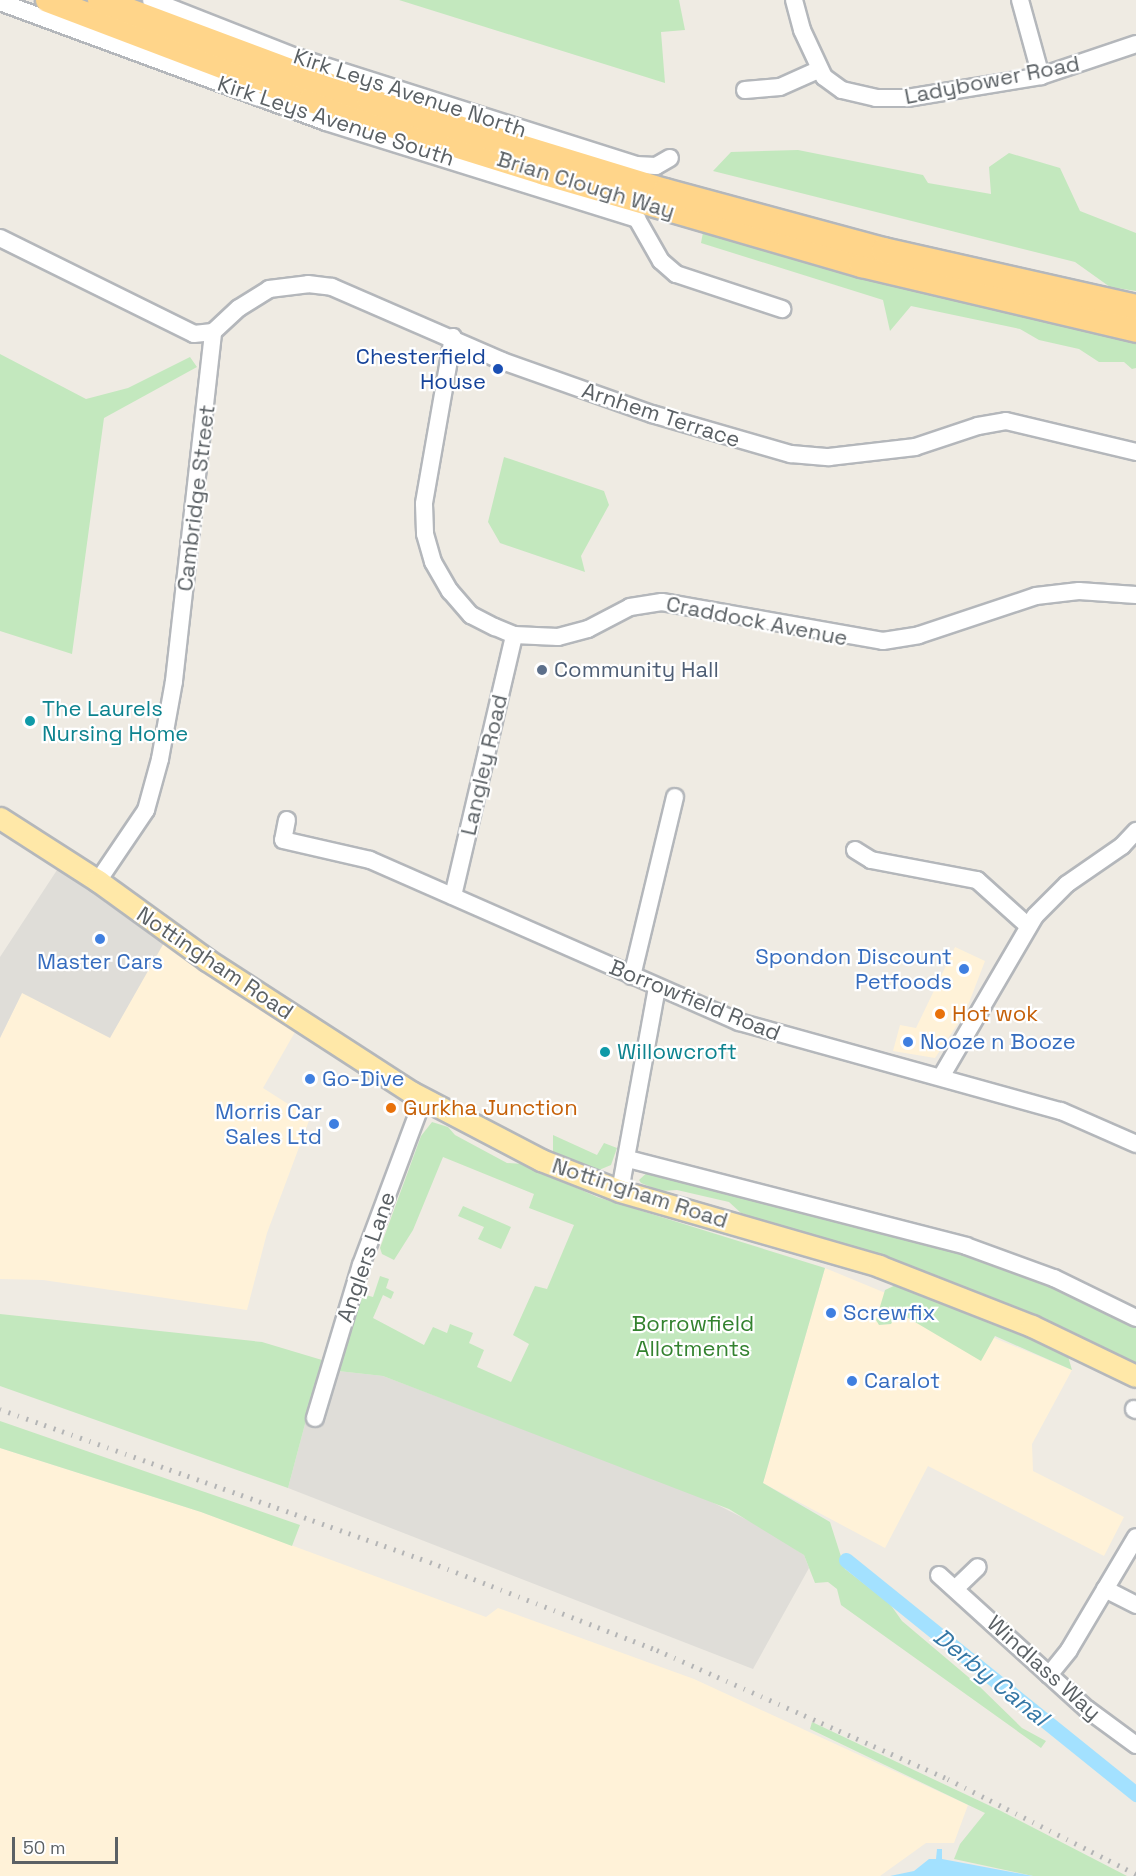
<!DOCTYPE html>
<html>
<head>
<meta charset="utf-8">
<style>
	body { margin:0 }
	#map { position:relative; width:1136px; height:1876px; overflow:hidden; background:#efebe3; font-family:"Space Grotesk",sans-serif }
	div>[style] { position:absolute }
	.commercial>* { inset:0; background:#fff2d8 }
	.industrial>* { inset:0; background:#dfddd8 }
	.green>* { inset:0; background:#c3e8be }
	.water>* { inset:0; background:#a3e1ff }
	.canal>* { height:15px; margin:-7.5px; padding:0 7.5px; transform-origin:7.5px; border-radius:7.5px; background:#a3e1ff }
	.roads { filter:drop-shadow(2px 0 #b4b7bb) drop-shadow(-2px 0 #b4b7bb) drop-shadow(0 2px #b4b7bb) drop-shadow(0 -2px #b4b7bb) }
	.minor>* { height:16px; margin:-8px; padding:0 8px; transform-origin:8px; border-radius:8px; background:#fff }
	.major>* { height:21px; margin:-10.5px; padding:0 10.5px; transform-origin:10.5px; border-radius:10.5px; background:#ffe8a8 }
	.highway>* { height:24px; margin:-12px; padding:0 12px; transform-origin:12px; border-radius:12px; background:#ffd58a }
	.rail>* { height:4.5px; margin-top:-2.25px; transform-origin:0; background:repeating-linear-gradient(90deg,#b3b4b5 0 1.5px,transparent 0 9.5px) }
	.dots>* { width:16px; height:16px; translate:-50% -50%; box-sizing:border-box; border:3px solid #fff; border-radius:50% }
	span { translate:-50% -50%; white-space:nowrap; text-align:center; line-height:1.15; -webkit-text-stroke:4.5px #fff; paint-order:stroke }
	.street-label { font-size:22px; color:#5b6165 }
	.transit-label { font-size:22px; color:#164399 }
	.right { translate:-100% -50%; text-align:right }
	.service-label { font-size:22px; color:#4e5e75 }
	.left { translate:0 -50%; text-align:left }
	.culture-label { font-size:22px; color:#0d838f }
	.shop-label { font-size:22px; color:#366cbe }
	.food-label { font-size:22px; color:#c56008 }
	.park-label { font-size:22px; color:#33822f }
	.water-label { font-size:24px; color:#3577a5; font-style:italic }
	.scale { position:absolute; left:12px; top:1837px; width:106px; height:27px; box-sizing:border-box; border:3px solid #5b6165; border-top:0; padding-left:8px; font-size:18px; line-height:21px; white-space:nowrap; color:#5b6165; -webkit-text-stroke:4px #fff; paint-order:stroke }
</style>
</head>
<body>
<div id="map">
	<div class="commercial">
		<div style="clip-path:polygon(165px 941px,295px 1032px,263px 1088px,310px 1118px,267px 1233px,247px 1310px,43px 1280px,0 1279px,0 1038px,22px 993px)"></div>
		<div style="clip-path:polygon(955px 947px,985px 961px,965px 1013px,935px 1058px,893px 1051px,900px 1025px,916px 1028px)"></div>
		<div style="clip-path:polygon(825px 1268px,1072px 1370px,1032px 1444px,1033px 1471px,1124px 1517px,1104px 1556px,928px 1466px,885px 1548px,763px 1483px)"></div>
		<div style="clip-path:polygon(0 1448px,201px 1512px,486px 1617px,498px 1608px,694px 1679px,968px 1805px,954px 1843px,926px 1843px,880px 1876px,0 1876px)"></div>
	</div>
	<div class="industrial">
		<div style="clip-path:polygon(59px 867px,165px 941px,110px 1038px,22px 993px,0 1038px,0 957px)"></div>
		<div style="clip-path:polygon(322px 1360px,338px 1371px,383px 1376px,700px 1496px,769px 1531px,804px 1555px,809px 1568px,753px 1669px,288px 1488px)"></div>
	</div>
	<div class="green">
		<div style="clip-path:polygon(399px 0,679px 0,685px 30px,661px 32px,665px 83px)"></div>
		<div style="clip-path:polygon(798px 150px,923px 175px,928px 183px,991px 194px,989px 167px,1009px 153px,1060px 168px,1080px 211px,1136px 233px,1136px 291px,1110px 287px,1075px 262px,713px 171px,731px 152px)"></div>
		<div style="clip-path:polygon(704px 227px,900px 288px,902px 283px,1111px 333px,1136px 342px,1136px 368px,1132px 369px,1124px 362px,1099px 362px,1079px 349px,1039px 340px,1020px 329px,911px 306px,890px 331px,883px 300px,701px 243px)"></div>
		<div style="clip-path:polygon(0 354px,86px 399px,128px 388px,190px 357px,197px 367px,104px 418px,72px 654px,0 631px)"></div>
		<div style="clip-path:polygon(504px 457px,604px 491px,609px 505px,581px 556px,585px 572px,500px 543px,488px 522px)"></div>
		<div style="clip-path:polygon(432px 1122px,448px 1127px,455px 1135px,507px 1163px,524px 1164px,597px 1197px,825px 1268px,763px 1483px,830px 1522px,845px 1569px,890px 1604px,902px 1621px,979px 1686px,1022px 1728px,1046px 1741px,1041px 1748px,841px 1605px,837px 1589px,828px 1582px,815px 1583px,804px 1555px,729px 1509px,383px 1376px,338px 1371px,337px 1362px,358px 1293px,373px 1297px,380px 1276px,389px 1279px,386px 1288px,394px 1292px,391px 1299px,383px 1295px,373px 1318px,424px 1345px,433px 1327px,447px 1333px,450px 1324px,473px 1333px,469px 1343px,484px 1350px,477px 1367px,511px 1382px,529px 1344px,513px 1335px,535px 1286px,547px 1289px,574px 1225px,529px 1208px,534px 1194px,443px 1157px,413px 1230px,394px 1260px,382px 1254px,380px 1248px,421px 1136px)"></div>
		<div style="clip-path:polygon(553px 1135px,597px 1155px,604px 1143px,617px 1148px,611px 1165px,599px 1170px,553px 1152px)"></div>
		<div style="clip-path:polygon(650px 1170px,920px 1236px,1062px 1287px,1136px 1324px,1136px 1365px,939px 1277px,741px 1213px,729px 1202px,677px 1190px,660px 1191px,641px 1183px,639px 1180px)"></div>
		<div style="clip-path:polygon(463px 1206px,511px 1227px,501px 1249px,478px 1239px,484px 1227px,458px 1216px)"></div>
		<div style="clip-path:polygon(898px 1284px,1067px 1353px,1072px 1370px,995px 1336px,981px 1361px,898px 1312px,891px 1324px,879px 1325px,876px 1320px,885px 1290px)"></div>
		<div style="clip-path:polygon(0 1314px,262px 1342px,322px 1360px,288px 1488px,0 1386px)"></div>
		<div style="clip-path:polygon(0 1421px,300px 1525px,292px 1546px,201px 1512px,0 1448px)"></div>
		<div style="clip-path:polygon(812px 1722px,1001px 1811px,1127px 1876px,1033px 1876px,954px 1859px,960px 1844px,985px 1813px,810px 1729px)"></div>
	</div>
	<div class="water">
		<div style="clip-path:polygon(937px 1849px,942px 1849px,942px 1859px,1033px 1876px,890px 1876px,914px 1871px,929px 1859px,936px 1859px)"></div>
	</div>
	<div class="canal">
		<div style="left:846px;top:1560px;width:373px;rotate:38.9deg"></div>
	</div>
	<div class="roads">
		<div class="minor">
			<div style="left:151px;top:0;width:153px;rotate:21.5deg"></div>
			<div style="left:293px;top:56px;width:360px;rotate:17.6deg"></div>
			<div style="left:636px;top:165px;width:20px;rotate:3deg"></div>
			<div style="left:656px;top:166px;width:16px;rotate:-30deg"></div>
			<div style="left:794px;top:0;width:31px;rotate:75deg"></div>
			<div style="left:802px;top:30px;width:52px;rotate:64.9deg"></div>
			<div style="left:824px;top:77px;width:22px;rotate:36deg"></div>
			<div style="left:842px;top:90px;width:35px;rotate:13deg"></div>
			<div style="left:876px;top:98px;width:31px"></div>
			<div style="left:907px;top:98px;width:136px;rotate:-9.3deg"></div>
			<div style="left:1041px;top:76px;width:100px;rotate:-18.6deg"></div>
			<div style="left:1020px;top:0;width:79px;rotate:74.6deg"></div>
			<div style="left:0;top:2px;width:347px;rotate:20.2deg"></div>
			<div style="left:326px;top:122px;width:326px;rotate:17.3deg"></div>
			<div style="left:637px;top:219px;width:48px;rotate:60.3deg"></div>
			<div style="left:661px;top:261px;width:20px;rotate:41deg"></div>
			<div style="left:676px;top:274px;width:112px;rotate:18.3deg"></div>
			<div style="left:745px;top:90px;width:35px;rotate:-5deg"></div>
			<div style="left:780px;top:87px;width:42px;rotate:-24.1deg"></div>
			<div style="left:0;top:238px;width:216px;rotate:26.3deg"></div>
			<div style="left:194px;top:334px;width:19px;rotate:-6deg"></div>
			<div style="left:213px;top:332px;width:35px;rotate:-43deg"></div>
			<div style="left:239px;top:308px;width:36px;rotate:-32deg"></div>
			<div style="left:269px;top:289px;width:39px;rotate:-7deg"></div>
			<div style="left:308px;top:284px;width:24px;rotate:7deg"></div>
			<div style="left:332px;top:287px;width:185px;rotate:23.5deg"></div>
			<div style="left:502px;top:361px;width:159px;rotate:19.5deg"></div>
			<div style="left:652px;top:414px;width:145px;rotate:16.1deg"></div>
			<div style="left:791px;top:454px;width:38px;rotate:5deg"></div>
			<div style="left:829px;top:457px;width:87px;rotate:-6.6deg"></div>
			<div style="left:915px;top:447px;width:66px;rotate:-18.4deg"></div>
			<div style="left:978px;top:426px;width:28px;rotate:-10deg"></div>
			<div style="left:1006px;top:421px;width:134px;rotate:13.4deg"></div>
			<div style="left:453px;top:337px;width:169px;rotate:99.9deg"></div>
			<div style="left:424px;top:504px;width:30px;rotate:88deg"></div>
			<div style="left:425px;top:534px;width:29px;rotate:74deg"></div>
			<div style="left:433px;top:562px;width:34px;rotate:60deg"></div>
			<div style="left:450px;top:591px;width:32px;rotate:49deg"></div>
			<div style="left:471px;top:615px;width:27px;rotate:27deg"></div>
			<div style="left:495px;top:627px;width:21px;rotate:23deg"></div>
			<div style="left:514px;top:635px;width:44px;rotate:2.6deg"></div>
			<div style="left:558px;top:637px;width:31px;rotate:-15deg"></div>
			<div style="left:588px;top:629px;width:47px;rotate:-27.6deg"></div>
			<div style="left:630px;top:607px;width:32px;rotate:-9deg"></div>
			<div style="left:662px;top:602px;width:224px;rotate:10deg"></div>
			<div style="left:883px;top:641px;width:36px;rotate:-9deg"></div>
			<div style="left:919px;top:635px;width:123px;rotate:-18.4deg"></div>
			<div style="left:1036px;top:596px;width:43px;rotate:-6.6deg"></div>
			<div style="left:1079px;top:591px;width:57px;rotate:4deg"></div>
			<div style="left:287px;top:820px;width:20px;rotate:101deg"></div>
			<div style="left:283px;top:840px;width:89px;rotate:12.9deg"></div>
			<div style="left:370px;top:860px;width:403px;rotate:23.7deg"></div>
			<div style="left:739px;top:1022px;width:334px;rotate:15.5deg"></div>
			<div style="left:1061px;top:1111px;width:82px;rotate:23.7deg"></div>
			<div style="left:855px;top:850px;width:19px;rotate:32deg"></div>
			<div style="left:871px;top:860px;width:108px;rotate:10.7deg"></div>
			<div style="left:977px;top:880px;width:69px;rotate:42deg"></div>
			<div style="left:98px;top:881px;width:86px;rotate:-55.9deg"></div>
			<div style="left:146px;top:810px;width:53px;rotate:-74.6deg"></div>
			<div style="left:160px;top:759px;width:79px;rotate:-79.8deg"></div>
			<div style="left:174px;top:681px;width:351px;rotate:-83.6deg"></div>
			<div style="left:453px;top:896px;width:268px;rotate:-76.8deg"></div>
			<div style="left:632px;top:976px;width:184px;rotate:-76.5deg"></div>
			<div style="left:941px;top:1077px;width:186px;rotate:-59.7deg"></div>
			<div style="left:1035px;top:916px;width:45px;rotate:-45deg"></div>
			<div style="left:1067px;top:884px;width:67px;rotate:-34.6deg"></div>
			<div style="left:1122px;top:846px;width:21px;rotate:-47deg"></div>
			<div style="left:628px;top:1159px;width:349px;rotate:14.4deg"></div>
			<div style="left:966px;top:1246px;width:94px;rotate:20deg"></div>
			<div style="left:1054px;top:1278px;width:91px;rotate:26deg"></div>
			<div style="left:620px;top:1191px;width:206px;rotate:-79.7deg"></div>
			<div style="left:1134px;top:1409px;width:2px;rotate:27deg"></div>
			<div style="left:315px;top:1418px;width:160px;rotate:-73.3deg"></div>
			<div style="left:361px;top:1265px;width:177px;rotate:-69.5deg"></div>
			<div style="left:939px;top:1575px;width:200px;rotate:42.2deg"></div>
			<div style="left:1087px;top:1709px;width:61px;rotate:36.3deg"></div>
			<div style="left:956px;top:1588px;width:30px;rotate:-44deg"></div>
			<div style="left:1105px;top:1589px;width:35px;rotate:27deg"></div>
			<div style="left:1049px;top:1675px;width:32px;rotate:-51deg"></div>
			<div style="left:1069px;top:1650px;width:131px;rotate:-59.3deg"></div>
		</div>
		<div class="major">
			<div style="left:0;top:818px;width:117px;rotate:32.7deg"></div>
			<div style="left:98px;top:881px;width:135px;rotate:35.9deg"></div>
			<div style="left:207px;top:960px;width:243px;rotate:32.9deg"></div>
			<div style="left:411px;top:1092px;width:147px;rotate:27.6deg"></div>
			<div style="left:541px;top:1160px;width:85px;rotate:21.4deg"></div>
			<div style="left:620px;top:1191px;width:270px;rotate:16.1deg"></div>
			<div style="left:879px;top:1266px;width:164px;rotate:21.4deg"></div>
			<div style="left:1032px;top:1326px;width:115px;rotate:25.7deg"></div>
		</div>
		<div class="highway">
			<div style="left:48px;top:0;width:281px;rotate:20.8deg"></div>
			<div style="left:311px;top:100px;width:245px;rotate:17.3deg"></div>
			<div style="left:545px;top:173px;width:330px;rotate:16.2deg"></div>
			<div style="left:862px;top:265px;width:282px;rotate:13.3deg"></div>
			<div style="left:100px;top:0;width:288px;rotate:20.5deg"></div>
			<div style="left:370px;top:101px;width:308px;rotate:17deg"></div>
			<div style="left:665px;top:191px;width:227px;rotate:15.1deg"></div>
			<div style="left:884px;top:250px;width:258px;rotate:12.7deg"></div>
		</div>
	</div>
	<div class="rail">
		<div style="left:0;top:1409px;width:456px;rotate:19.6deg"></div>
		<div style="left:430px;top:1562px;width:243px;rotate:21.2deg"></div>
		<div style="left:657px;top:1650px;width:318px;rotate:23.9deg"></div>
		<div style="left:948px;top:1779px;width:211px;rotate:26.8deg"></div>
	</div>
	<div class="dots">
		<div style="left:498px;top:369px;background:#1a4fb4"></div>
		<div style="left:542px;top:670px;background:#5c6f8a"></div>
		<div style="left:30px;top:721px;background:#0f9aa8"></div>
		<div style="left:100px;top:939px;background:#3f7fe0"></div>
		<div style="left:964px;top:969px;background:#3f7fe0"></div>
		<div style="left:940px;top:1014px;background:#e8710a"></div>
		<div style="left:908px;top:1042px;background:#3f7fe0"></div>
		<div style="left:605px;top:1052px;background:#0f9aa8"></div>
		<div style="left:310px;top:1079px;background:#3f7fe0"></div>
		<div style="left:391px;top:1108px;background:#e8710a"></div>
		<div style="left:334px;top:1124px;background:#3f7fe0"></div>
		<div style="left:831px;top:1313px;background:#3f7fe0"></div>
		<div style="left:852px;top:1381px;background:#3f7fe0"></div>
	</div>
	<div class="street-label">
		<span style="left:992px;top:80px;rotate:-11deg">Ladybower Road</span>
		<span style="left:410px;top:93px;rotate:18deg">Kirk Leys Avenue North</span>
		<span style="left:336px;top:121px;rotate:18deg">Kirk Leys Avenue South</span>
		<span style="left:586px;top:185px;rotate:17deg">Brian Clough Way</span>
		<span style="left:661px;top:415px;rotate:18deg">Arnhem Terrace</span>
		<span style="left:196px;top:498px;rotate:-83deg">Cambridge Street</span>
		<span style="left:757px;top:621px;rotate:11deg">Craddock Avenue</span>
		<span style="left:484px;top:765px;rotate:-77deg">Langley Road</span>
		<span style="left:215px;top:963px;rotate:34deg">Nottingham Road</span>
		<span style="left:695px;top:1000px;rotate:22deg">Borrowfield Road</span>
		<span style="left:640px;top:1193px;rotate:18deg">Nottingham Road</span>
		<span style="left:366px;top:1257px;rotate:-71deg">Anglers Lane</span>
		<span style="left:1044px;top:1668px;rotate:42deg">Windlass Way</span>
	</div>
	<div class="transit-label">
		<span class="right" style="left:486px;top:369px">Chesterfield<br>House</span>
	</div>
	<div class="service-label">
		<span class="left" style="left:554px;top:670px">Community Hall</span>
	</div>
	<div class="culture-label">
		<span class="left" style="left:42px;top:721px">The Laurels<br>Nursing Home</span>
		<span class="left" style="left:617px;top:1052px">Willowcroft</span>
	</div>
	<div class="shop-label">
		<span class="right" style="left:952px;top:969px">Spondon Discount<br>Petfoods</span>
		<span style="left:100px;top:962px">Master Cars</span>
		<span class="left" style="left:920px;top:1042px">Nooze n Booze</span>
		<span class="left" style="left:322px;top:1079px">Go-Dive</span>
		<span class="right" style="left:322px;top:1124px">Morris Car<br>Sales Ltd</span>
		<span class="left" style="left:843px;top:1313px">Screwfix</span>
		<span class="left" style="left:864px;top:1381px">Caralot</span>
	</div>
	<div class="food-label">
		<span class="left" style="left:952px;top:1014px">Hot wok</span>
		<span class="left" style="left:403px;top:1108px">Gurkha Junction</span>
	</div>
	<div class="park-label">
		<span style="left:693px;top:1336px">Borrowfield<br>Allotments</span>
	</div>
	<div class="water-label">
		<span style="left:991px;top:1677px;rotate:39deg">Derby Canal</span>
	</div>
	<div class="scale">50 m</div>
</div>
</body>
</html>
